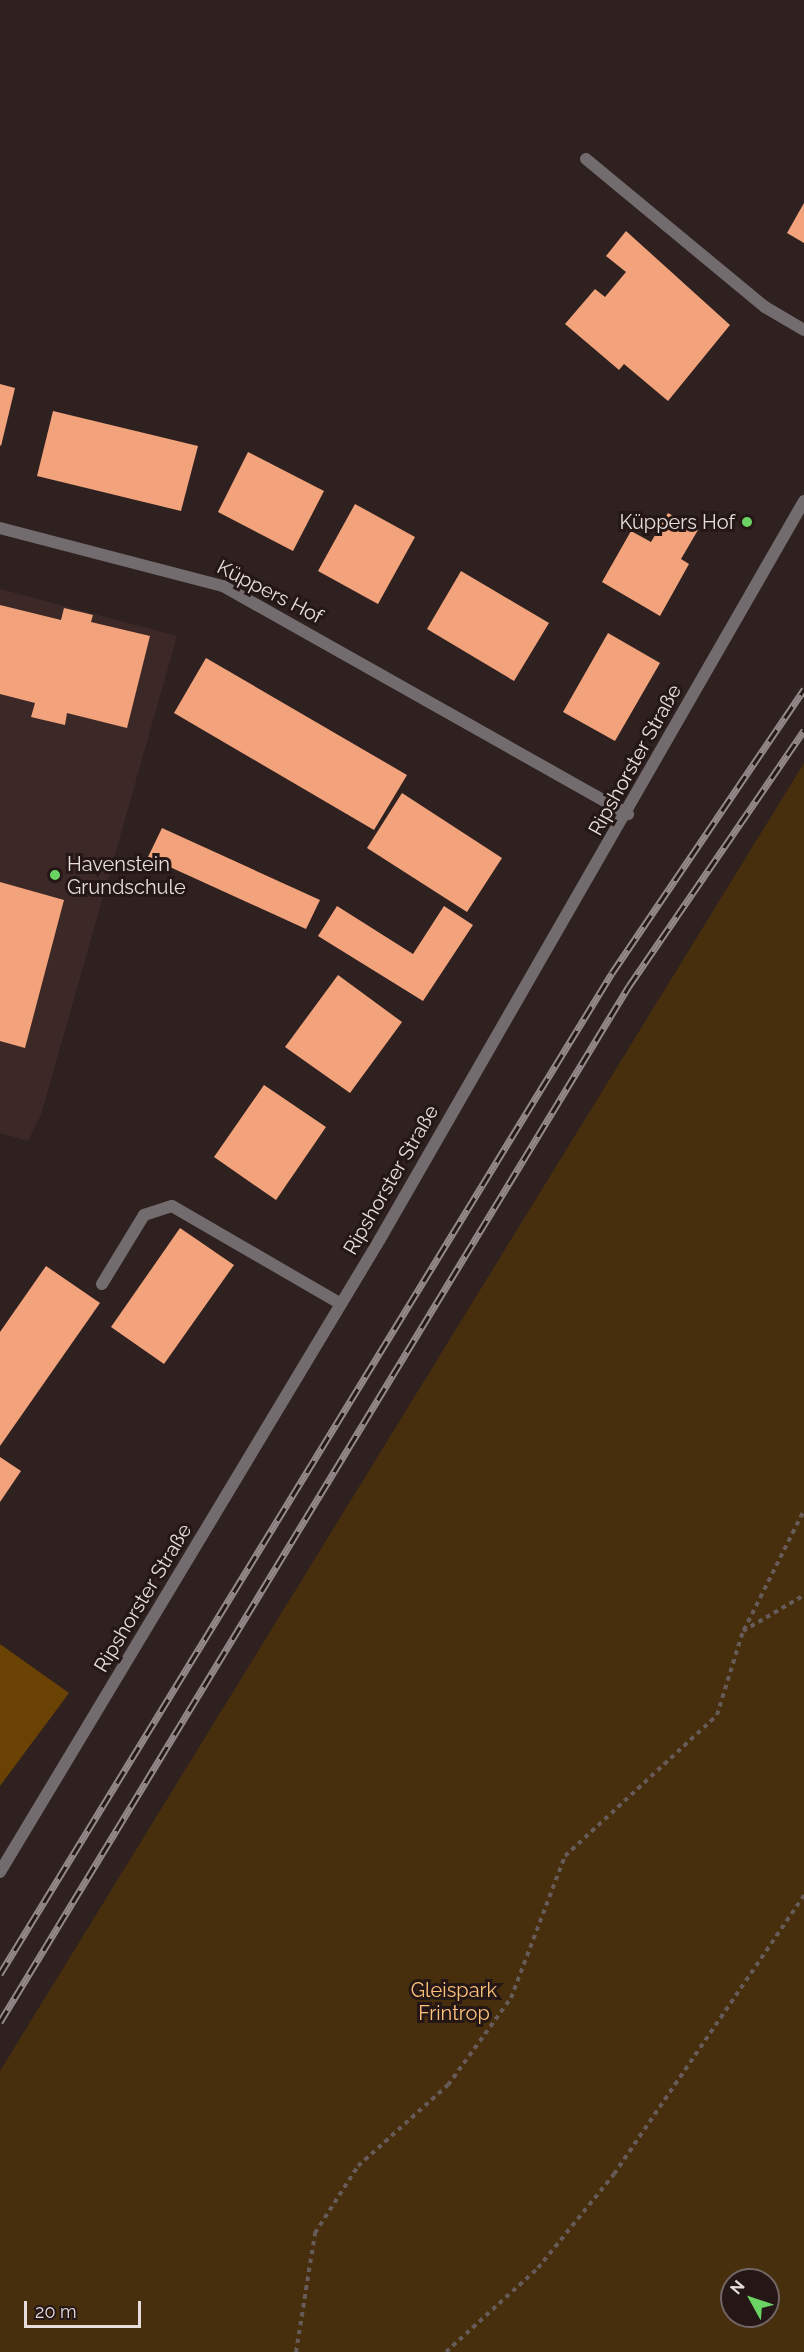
<!DOCTYPE html>
<html>
<head>
<meta charset="utf-8">
<style>
	body { margin:0 }
	#map { position:relative; width:804px; height:2352px; overflow:hidden; background:#2e2120; font-family:Raleway,sans-serif }
	div>[style] { position:absolute }
	.built>* { inset:0; background:#3c2827 }
	.green>* { inset:0; background:#472e0c }
	.forest>* { inset:0; background:#694204 }
	.building>* { inset:0; background:#f3a37c }
	.path>* { height:4px; margin-top:-2px; transform-origin:0; background:repeating-linear-gradient(90deg,#675b5a 0 4.5px,transparent 0 9px) }
	.lane>* { height:12px; margin:-6px; padding:0 6px; transform-origin:6px; border-radius:6px; background:#736c6e }
	.street>* { height:12px; margin:-6px; padding:0 6px; transform-origin:6px; border-radius:6px; background:#736c6e }
	.rail>* { height:7px; margin-top:-3.5px; transform-origin:0; background:repeating-linear-gradient(90deg,#241716 0 14px,#948988 0 28px); box-sizing:border-box; border-block:2px solid #948988 }
	.dots>* { width:16px; height:16px; translate:-50% -50%; box-sizing:border-box; border:3px solid #241716; border-radius:50% }
	span { translate:-50% -50%; white-space:nowrap; text-align:center; line-height:1.15; -webkit-text-stroke:6px #241716; paint-order:stroke }
	.poi-label { font-size:20px; color:#e6dddc }
	.right { translate:-100% -50%; text-align:right }
	.left { translate:0 -50%; text-align:left }
	.street-label { font-size:20px; color:#e6dddc }
	.park-label { font-size:20px; color:#fcc17a }
	.north { position:absolute; left:720px; top:2268px; width:60px; height:60px; box-sizing:border-box; background:#241716; border:2px solid #726665; border-radius:50%; rotate:310deg; font-size:16px; font-weight:700; line-height:24px; text-align:center; color:#e6dddc }
	.north::after { content:''; display:block; margin:auto; width:21px; height:27px; background:#6bd363; clip-path:polygon(50% 0,100% 100%,50% 72%,0 100%) }
	.scale { position:absolute; left:24px; top:2301px; width:117px; height:27px; box-sizing:border-box; border:3px solid #e6dddc; border-top:0; padding-left:8px; font-size:18px; line-height:21px; white-space:nowrap; color:#e6dddc; -webkit-text-stroke:4px #241716; paint-order:stroke }
</style>
</head>
<body>
<div id="map">
	<div class="built">
		<div style="clip-path:polygon(0 589px,177px 636px,41px 1115px,28px 1141px,0 1133px)"></div>
	</div>
	<div class="green">
		<div style="clip-path:polygon(evenodd,804px 763px,804px 2352px,0 2352px,0 2071px,804px 763px,732px 2280px,768px 2280px,768px 2316px,732px 2316px,732px 2280px)"></div>
	</div>
	<div class="forest">
		<div style="clip-path:polygon(0 1644px,69px 1693px,0 1786px)"></div>
	</div>
	<div class="building">
		<div style="clip-path:polygon(804px 203px,804px 243px,787px 233px)"></div>
		<div style="clip-path:polygon(626px 231px,730px 325px,668px 401px,624px 364px,619px 370px,565px 324px,595px 289px,605px 297px,626px 272px,606px 256px)"></div>
		<div style="clip-path:polygon(0 384px,15px 388px,1px 446px,0 445px)"></div>
		<div style="clip-path:polygon(53px 411px,198px 446px,181px 511px,37px 476px)"></div>
		<div style="clip-path:polygon(248px 452px,324px 491px,293px 551px,218px 512px)"></div>
		<div style="clip-path:polygon(355px 504px,415px 537px,378px 604px,318px 571px)"></div>
		<div style="clip-path:polygon(668px 513px,698px 530px,681px 559px,689px 564px,660px 616px,602px 582px,631px 531px,651px 542px)"></div>
		<div style="clip-path:polygon(461px 571px,549px 623px,514px 681px,427px 629px)"></div>
		<div style="clip-path:polygon(0 605px,61px 620px,64px 608px,93px 615px,91px 622px,150px 636px,127px 728px,67px 713px,65px 725px,31px 717px,35px 703px,0 694px)"></div>
		<div style="clip-path:polygon(608px 633px,660px 663px,615px 741px,563px 712px)"></div>
		<div style="clip-path:polygon(206px 658px,407px 775px,374px 830px,174px 713px)"></div>
		<div style="clip-path:polygon(402px 793px,502px 858px,467px 912px,367px 848px)"></div>
		<div style="clip-path:polygon(162px 828px,320px 900px,306px 929px,148px 857px)"></div>
		<div style="clip-path:polygon(0 882px,64px 900px,25px 1048px,0 1041px)"></div>
		<div style="clip-path:polygon(337px 906px,413px 954px,444px 906px,473px 925px,423px 1001px,318px 936px)"></div>
		<div style="clip-path:polygon(338px 975px,402px 1022px,350px 1093px,285px 1047px)"></div>
		<div style="clip-path:polygon(264px 1085px,326px 1127px,276px 1200px,214px 1157px)"></div>
		<div style="clip-path:polygon(180px 1228px,234px 1265px,164px 1364px,111px 1327px)"></div>
		<div style="clip-path:polygon(46px 1266px,100px 1303px,0 1446px,0 1332px)"></div>
		<div style="clip-path:polygon(0 1457px,21px 1471px,0 1502px)"></div>
	</div>
	<div class="path">
		<div style="left:744px;top:1630px;width:134px;rotate:-63.4deg"></div>
		<div style="left:296px;top:2352px;width:121px;rotate:-80.9deg"></div>
		<div style="left:315px;top:2233px;width:80px;rotate:-57.3deg"></div>
		<div style="left:358px;top:2166px;width:121px;rotate:-42deg"></div>
		<div style="left:448px;top:2085px;width:107px;rotate:-54.1deg"></div>
		<div style="left:511px;top:1998px;width:152px;rotate:-69.2deg"></div>
		<div style="left:565px;top:1856px;width:207px;rotate:-42.8deg"></div>
		<div style="left:717px;top:1715px;width:88px;rotate:-72.8deg"></div>
		<div style="left:743px;top:1631px;width:71px;rotate:-30.5deg"></div>
		<div style="left:446px;top:2352px;width:125px;rotate:-42.4deg"></div>
		<div style="left:538px;top:2268px;width:121px;rotate:-51deg"></div>
		<div style="left:614px;top:2174px;width:338px;rotate:-55.7deg"></div>
	</div>
	<div class="lane">
		<div style="left:586px;top:159px;width:232px;rotate:39.6deg"></div>
		<div style="left:765px;top:307px;width:45px;rotate:30.5deg"></div>
		<div style="left:102px;top:1284px;width:81px;rotate:-58.7deg"></div>
		<div style="left:144px;top:1215px;width:29px;rotate:-18deg"></div>
		<div style="left:172px;top:1206px;width:195px;rotate:30.1deg"></div>
	</div>
	<div class="street">
		<div style="left:0;top:528px;width:230px;rotate:14.6deg"></div>
		<div style="left:223px;top:586px;width:465px;rotate:29.4deg"></div>
		<div style="left:0;top:1872px;width:738px;rotate:-59.02deg"></div>
		<div style="left:380px;top:1239px;width:851px;rotate:-60.12deg"></div>
	</div>
	<div class="rail">
		<div style="left:0;top:1974px;width:1173px;rotate:-58.56deg"></div>
		<div style="left:612px;top:973px;width:343px;rotate:-55.9deg"></div>
		<div style="left:0;top:2022px;width:1212px;rotate:-58.74deg"></div>
		<div style="left:629px;top:986px;width:310px;rotate:-55.6deg"></div>
	</div>
	<div class="dots">
		<div style="left:747px;top:522px;background:#6bd363"></div>
		<div style="left:55px;top:875px;background:#6bd363"></div>
	</div>
	<div class="poi-label">
		<span class="right" style="left:735px;top:522px">Küppers Hof</span>
		<span class="left" style="left:67px;top:876px">Havenstein<br>Grundschule</span>
	</div>
	<div class="street-label">
		<span style="left:270px;top:592px;rotate:27deg">Küppers Hof</span>
		<span style="left:635px;top:760px;rotate:-61deg">Ripshorster Straße</span>
		<span style="left:391px;top:1180px;rotate:-60deg">Ripshorster Straße</span>
		<span style="left:143px;top:1598px;rotate:-59deg">Ripshorster Straße</span>
	</div>
	<div class="park-label">
		<span style="left:454px;top:2002px">Gleispark<br>Frintrop</span>
	</div>
	<div class="north">N</div>
	<div class="scale">20 m</div>
</div>
</body>
</html>
